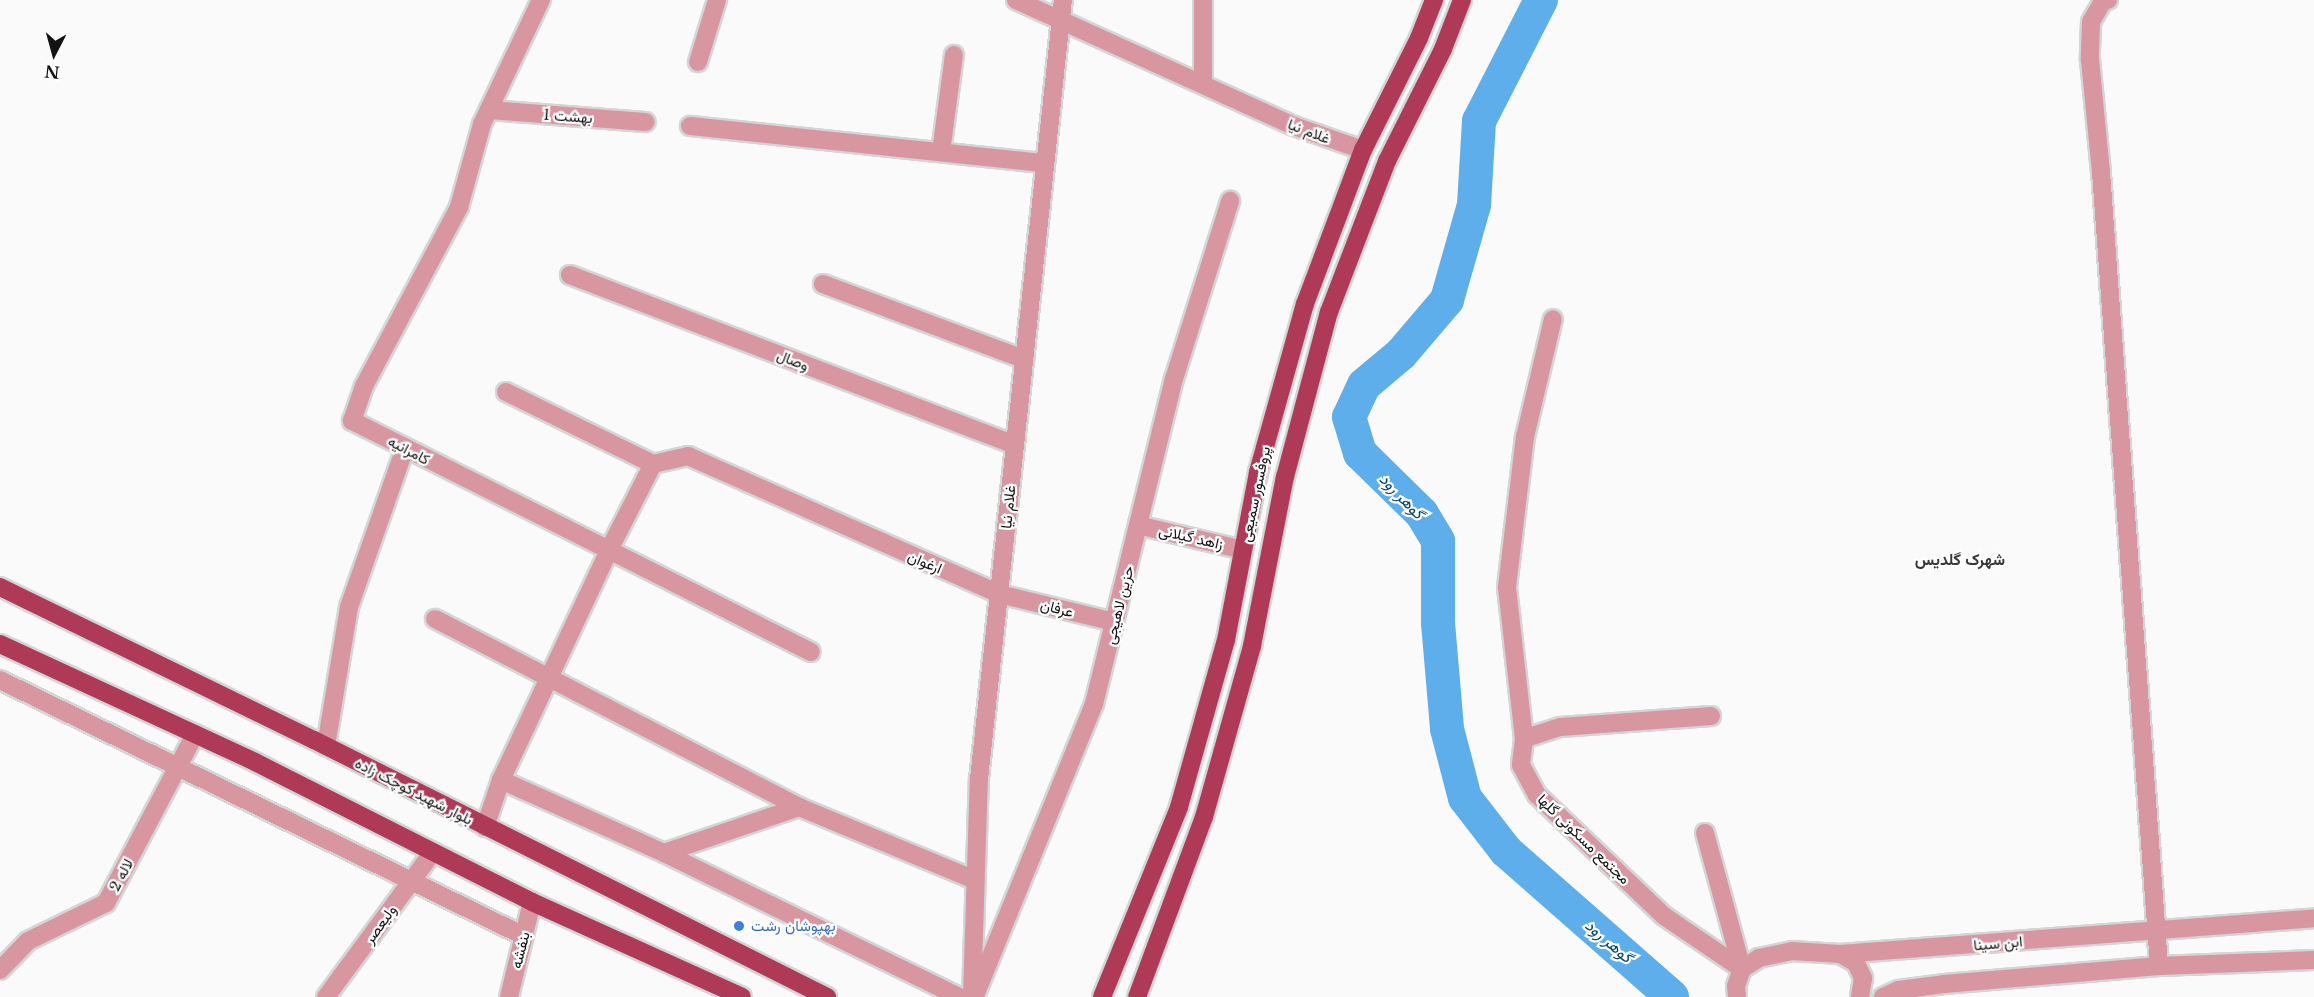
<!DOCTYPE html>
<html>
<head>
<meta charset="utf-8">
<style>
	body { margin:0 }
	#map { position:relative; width:2314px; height:997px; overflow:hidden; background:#fafafb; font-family:"Libre Baskerville",Vazirmatn,serif }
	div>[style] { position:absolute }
	.river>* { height:34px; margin:-17px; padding:0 17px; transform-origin:17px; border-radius:17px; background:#5eaeec }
	.roads { filter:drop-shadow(2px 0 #d5d5d6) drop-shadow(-2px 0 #d5d5d6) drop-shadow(0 2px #d5d5d6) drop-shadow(0 -2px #d5d5d6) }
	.minor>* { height:18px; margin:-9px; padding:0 9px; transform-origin:9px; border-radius:9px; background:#d896a0 }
	.major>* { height:18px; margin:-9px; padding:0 9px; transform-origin:9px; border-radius:9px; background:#ae3a57 }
	.dots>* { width:16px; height:16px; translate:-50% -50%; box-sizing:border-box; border:3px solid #fff; border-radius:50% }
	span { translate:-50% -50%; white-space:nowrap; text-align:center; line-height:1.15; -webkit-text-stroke:4.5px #fff; paint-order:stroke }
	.street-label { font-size:15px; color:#121213 }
	.shop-label { font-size:15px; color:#366cbe }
	.left { translate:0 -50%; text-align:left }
	.water-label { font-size:16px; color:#03456c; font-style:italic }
	.neighbourhood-label { font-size:16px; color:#373738; font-weight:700 }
	.north { position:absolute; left:24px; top:24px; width:60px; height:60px; -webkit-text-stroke:4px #fff; paint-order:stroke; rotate:186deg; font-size:16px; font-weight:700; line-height:24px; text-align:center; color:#121213 }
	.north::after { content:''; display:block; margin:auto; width:21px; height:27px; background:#121213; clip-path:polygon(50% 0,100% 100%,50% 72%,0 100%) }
</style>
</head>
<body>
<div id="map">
	<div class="river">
		<div style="left:1541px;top:0;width:136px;rotate:117.1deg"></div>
		<div style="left:1479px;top:121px;width:84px;rotate:93.4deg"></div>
		<div style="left:1474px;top:205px;width:99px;rotate:105.9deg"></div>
		<div style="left:1447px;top:300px;width:71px;rotate:130.4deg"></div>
		<div style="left:1401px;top:354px;width:48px;rotate:140deg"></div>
		<div style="left:1364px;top:385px;width:35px;rotate:115deg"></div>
		<div style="left:1349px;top:417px;width:38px;rotate:73deg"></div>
		<div style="left:1360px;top:453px;width:87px;rotate:44.5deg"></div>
		<div style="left:1422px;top:514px;width:31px;rotate:59deg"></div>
		<div style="left:1438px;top:541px;width:82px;rotate:90deg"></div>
		<div style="left:1438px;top:623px;width:106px;rotate:85.1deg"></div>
		<div style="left:1447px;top:729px;width:71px;rotate:75.4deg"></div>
		<div style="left:1465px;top:798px;width:67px;rotate:52.3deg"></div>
		<div style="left:1506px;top:851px;width:221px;rotate:41.3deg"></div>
	</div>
	<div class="roads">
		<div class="minor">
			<div style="left:1016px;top:0;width:305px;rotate:24.4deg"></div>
			<div style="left:1294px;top:126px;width:73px;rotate:19.2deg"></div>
			<div style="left:1203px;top:0;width:84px;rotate:90deg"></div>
			<div style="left:2108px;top:0;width:5px;rotate:169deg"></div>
			<div style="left:2103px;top:1px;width:24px;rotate:120deg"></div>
			<div style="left:2091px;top:22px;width:38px;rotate:92deg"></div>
			<div style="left:2090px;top:60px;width:113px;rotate:84.4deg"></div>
			<div style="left:2101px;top:172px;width:796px;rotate:85.82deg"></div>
			<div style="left:698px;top:62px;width:65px;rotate:-73deg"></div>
			<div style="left:489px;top:110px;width:157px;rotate:4.4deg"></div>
			<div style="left:690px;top:126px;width:357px;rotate:6deg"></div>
			<div style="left:941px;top:152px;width:98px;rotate:-82.4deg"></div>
			<div style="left:570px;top:275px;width:476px;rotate:20.9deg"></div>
			<div style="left:823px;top:284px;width:215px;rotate:20.5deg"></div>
			<div style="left:506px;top:392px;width:164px;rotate:26.1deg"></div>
			<div style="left:653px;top:464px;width:97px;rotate:117.1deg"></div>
			<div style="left:609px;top:550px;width:226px;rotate:26.8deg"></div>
			<div style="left:653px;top:464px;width:36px;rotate:-13deg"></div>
			<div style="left:688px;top:456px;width:340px;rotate:23.9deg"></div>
			<div style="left:999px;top:594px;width:118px;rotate:13.7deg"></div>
			<div style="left:1138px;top:525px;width:108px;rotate:13.4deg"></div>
			<div style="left:435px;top:619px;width:410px;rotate:27.3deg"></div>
			<div style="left:0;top:680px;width:583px;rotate:26.04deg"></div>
			<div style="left:1711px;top:716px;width:151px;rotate:175.8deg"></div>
			<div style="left:1560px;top:727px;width:38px;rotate:162deg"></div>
			<div style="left:1524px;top:739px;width:26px;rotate:97deg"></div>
			<div style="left:1521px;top:765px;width:34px;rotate:62deg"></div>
			<div style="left:1537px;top:795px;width:175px;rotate:43.6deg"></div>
			<div style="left:1664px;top:916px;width:94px;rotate:34.2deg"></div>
			<div style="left:1524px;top:739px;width:153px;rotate:-96.4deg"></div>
			<div style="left:1507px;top:587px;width:151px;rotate:-83.2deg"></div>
			<div style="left:1525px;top:437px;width:121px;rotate:-76.7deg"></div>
			<div style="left:326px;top:746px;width:141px;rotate:-80.6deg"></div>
			<div style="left:349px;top:607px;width:169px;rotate:-70.6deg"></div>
			<div style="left:501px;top:780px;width:179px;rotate:24.1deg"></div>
			<div style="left:664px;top:853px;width:328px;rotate:26deg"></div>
			<div style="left:485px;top:827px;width:50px;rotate:-71.2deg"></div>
			<div style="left:501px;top:780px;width:254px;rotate:-64.8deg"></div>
			<div style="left:609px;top:550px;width:288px;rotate:-153.3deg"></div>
			<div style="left:352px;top:421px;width:37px;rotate:-71deg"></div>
			<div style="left:364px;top:386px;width:203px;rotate:-62deg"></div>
			<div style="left:459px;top:207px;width:86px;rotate:-74.5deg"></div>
			<div style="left:482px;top:124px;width:137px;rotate:-64.6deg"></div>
			<div style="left:1705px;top:833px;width:141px;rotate:74.8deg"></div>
			<div style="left:664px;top:853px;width:143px;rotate:-18.8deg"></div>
			<div style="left:799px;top:807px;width:191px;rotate:22.5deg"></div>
			<div style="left:1840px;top:954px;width:475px;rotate:-4.3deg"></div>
			<div style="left:0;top:970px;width:40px;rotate:-46deg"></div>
			<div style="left:28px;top:941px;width:87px;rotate:-26deg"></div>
			<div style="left:106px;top:903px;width:191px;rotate:-62.2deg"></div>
			<div style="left:976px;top:993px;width:312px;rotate:-67.8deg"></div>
			<div style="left:1094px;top:704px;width:335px;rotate:-76.2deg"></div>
			<div style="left:1174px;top:379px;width:187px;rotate:-72.5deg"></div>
			<div style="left:326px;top:997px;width:180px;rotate:-53.6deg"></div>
			<div style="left:509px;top:997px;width:98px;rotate:-76.4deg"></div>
			<div style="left:972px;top:997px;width:218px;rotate:-88.2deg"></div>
			<div style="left:979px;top:779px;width:784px;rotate:-83.85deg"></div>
			<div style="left:1737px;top:997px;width:11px;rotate:-95deg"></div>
			<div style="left:1736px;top:986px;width:18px;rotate:-71deg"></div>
			<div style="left:1742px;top:969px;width:20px;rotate:-33deg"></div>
			<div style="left:1759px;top:958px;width:34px;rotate:-12deg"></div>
			<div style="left:1792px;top:951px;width:48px;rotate:3.6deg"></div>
			<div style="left:1840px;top:954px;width:18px;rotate:29deg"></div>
			<div style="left:1856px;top:963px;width:17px;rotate:65deg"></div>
			<div style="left:1863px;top:978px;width:19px;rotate:99deg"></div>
			<div style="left:1883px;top:997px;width:17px;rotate:-24deg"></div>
			<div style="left:1899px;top:990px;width:45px;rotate:-7.6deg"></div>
			<div style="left:1944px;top:984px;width:216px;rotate:-4.8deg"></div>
			<div style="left:2159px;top:966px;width:155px;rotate:-2.2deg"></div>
		</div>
		<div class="major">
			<div style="left:0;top:587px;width:349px;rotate:26deg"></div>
			<div style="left:314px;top:740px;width:574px;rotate:26.61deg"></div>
			<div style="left:0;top:644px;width:281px;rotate:24.8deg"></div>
			<div style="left:255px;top:762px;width:310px;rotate:26.8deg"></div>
			<div style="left:532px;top:902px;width:230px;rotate:24.3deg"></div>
			<div style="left:1102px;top:997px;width:205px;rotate:-67.9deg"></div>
			<div style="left:1179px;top:807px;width:173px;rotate:-74.3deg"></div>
			<div style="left:1226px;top:640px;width:171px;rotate:-79.2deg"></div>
			<div style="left:1258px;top:472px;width:174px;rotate:-74.4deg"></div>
			<div style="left:1305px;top:304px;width:165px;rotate:-69.4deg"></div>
			<div style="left:1363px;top:150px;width:125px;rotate:-63.4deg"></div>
			<div style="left:1419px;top:38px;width:41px;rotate:-68.5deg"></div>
			<div style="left:1137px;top:997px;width:192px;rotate:-69.6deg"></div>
			<div style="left:1204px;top:817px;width:178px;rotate:-74.3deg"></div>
			<div style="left:1252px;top:646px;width:172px;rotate:-79deg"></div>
			<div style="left:1285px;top:477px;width:171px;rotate:-75.1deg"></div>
			<div style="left:1329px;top:312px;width:162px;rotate:-69deg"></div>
			<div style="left:1387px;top:161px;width:125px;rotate:-63.4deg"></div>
			<div style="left:1443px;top:49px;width:53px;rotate:-68.8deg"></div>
		</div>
	</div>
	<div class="dots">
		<div style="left:739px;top:926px;background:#3f7fe0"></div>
	</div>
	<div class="street-label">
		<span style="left:568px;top:116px;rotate:4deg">بهشت 1</span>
		<span style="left:1309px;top:131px;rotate:21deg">غلام نیا</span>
		<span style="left:793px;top:360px;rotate:21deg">وصال</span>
		<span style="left:409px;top:450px;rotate:28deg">کامرانیه</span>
		<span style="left:1255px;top:494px;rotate:-78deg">پروفسور سمیعی</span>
		<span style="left:1008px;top:507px;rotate:-84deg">غلام نیا</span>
		<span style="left:1191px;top:537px;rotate:13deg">زاهد گیلانی</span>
		<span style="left:925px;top:562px;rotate:23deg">ارغوان</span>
		<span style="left:1119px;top:605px;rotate:-76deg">حزین لاهیجی</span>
		<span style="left:1057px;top:608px;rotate:14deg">عرفان</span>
		<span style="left:414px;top:791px;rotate:27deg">بلوار شهید کوچک زاده</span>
		<span style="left:1584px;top:839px;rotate:44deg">مجتمع مسکونی گلها</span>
		<span style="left:121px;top:875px;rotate:-62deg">لاله 2</span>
		<span style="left:380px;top:924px;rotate:-54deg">ولیعصر</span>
		<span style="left:1998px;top:943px;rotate:-5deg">ابن سینا</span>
		<span style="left:520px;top:950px;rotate:-76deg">بنفشه</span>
	</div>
	<div class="shop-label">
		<span class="left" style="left:751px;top:926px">بهپوشان رشت</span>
	</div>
	<div class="water-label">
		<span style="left:1402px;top:496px;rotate:46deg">گوهر رود</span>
		<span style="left:1609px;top:941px;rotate:41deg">گوهر رود</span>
	</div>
	<div class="neighbourhood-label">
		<span style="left:1960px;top:559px">شهرک گلدیس</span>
	</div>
	<div class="north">N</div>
</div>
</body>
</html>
